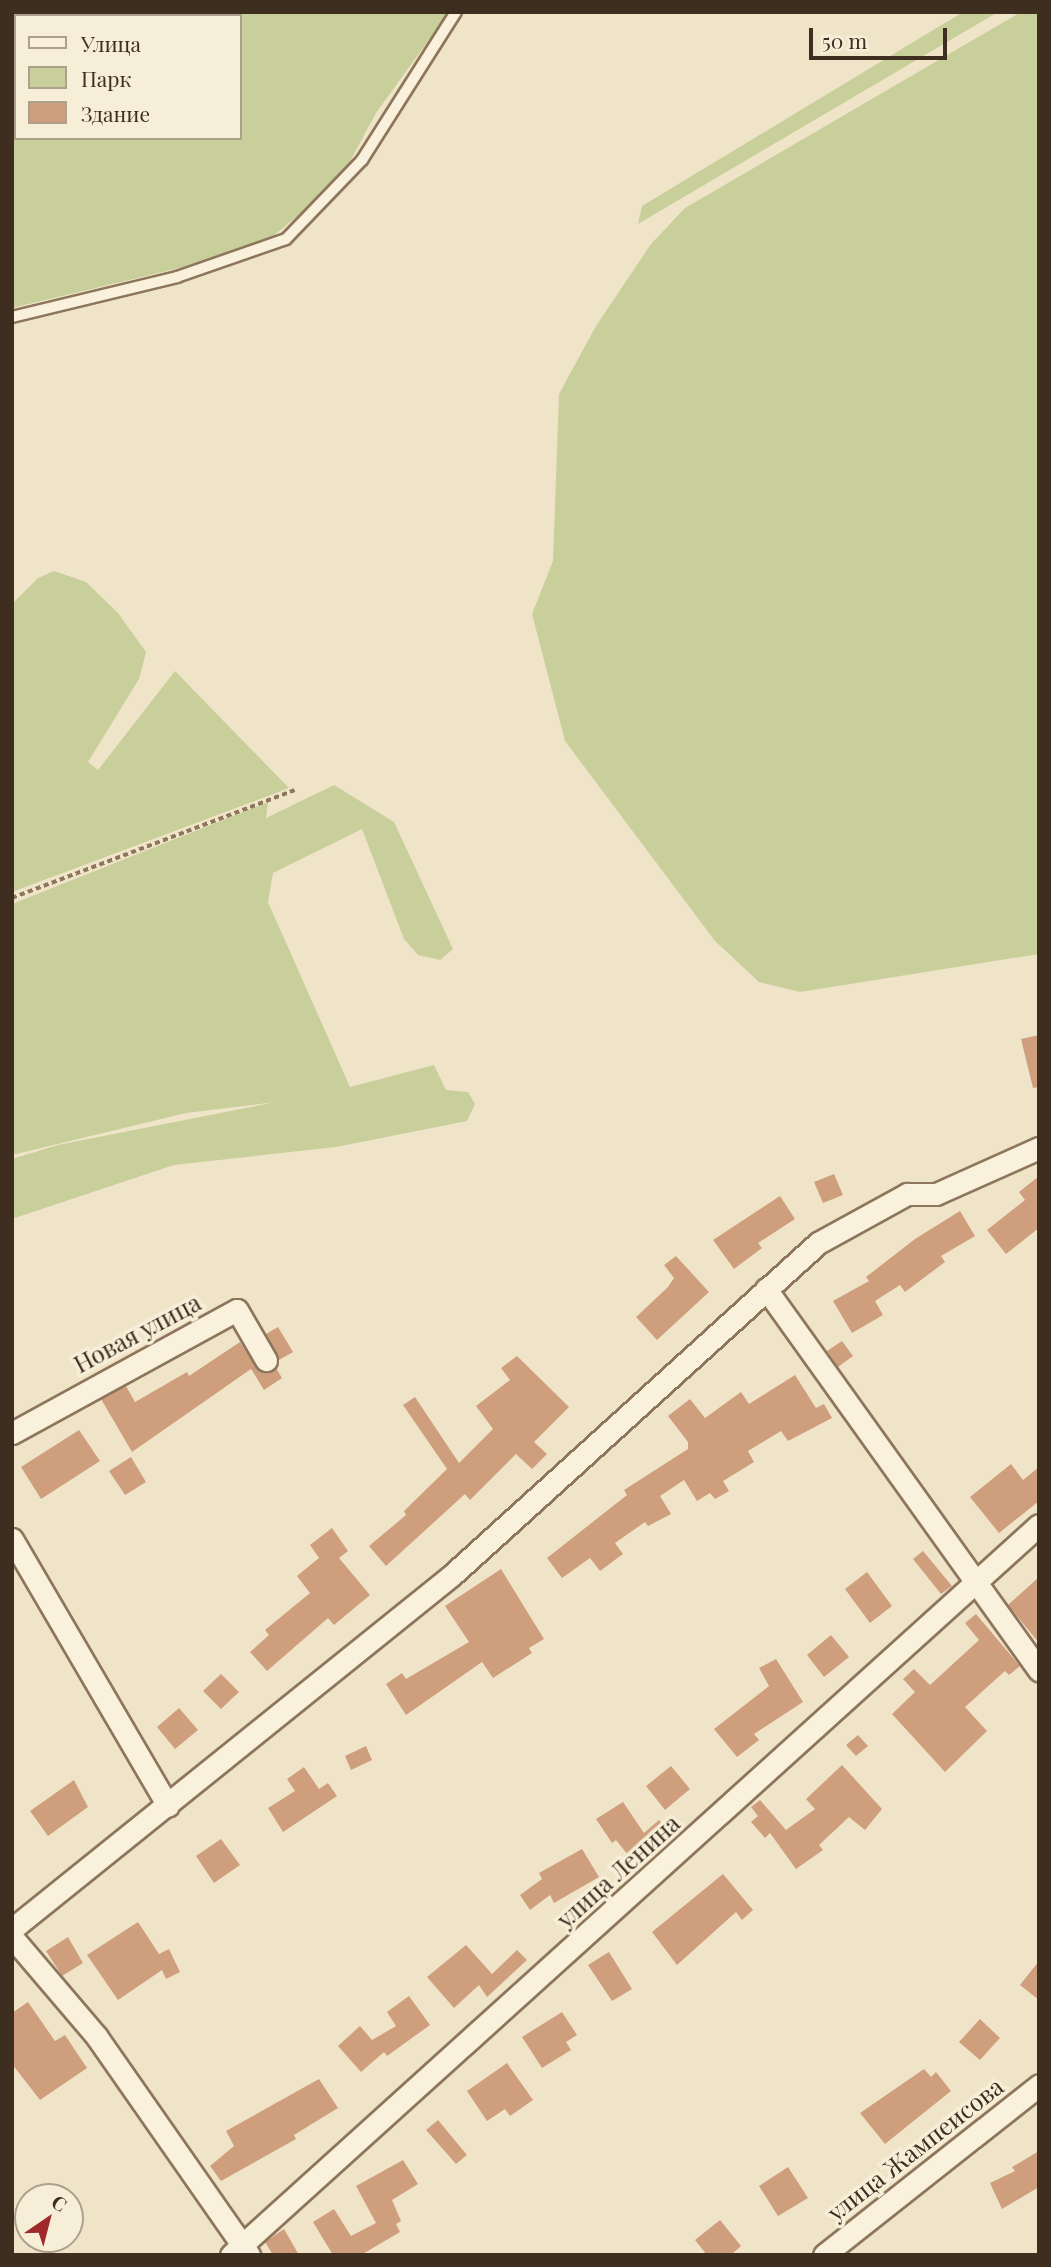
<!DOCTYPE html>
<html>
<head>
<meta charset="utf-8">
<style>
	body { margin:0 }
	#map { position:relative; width:1051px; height:2267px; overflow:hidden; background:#f0e4c8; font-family:"Playfair Display",serif }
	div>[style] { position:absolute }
	.green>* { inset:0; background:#c9cf9b }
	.building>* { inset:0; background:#cf9f7d }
	.path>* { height:3.5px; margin-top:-1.75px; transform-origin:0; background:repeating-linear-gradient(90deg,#8d765c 0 5px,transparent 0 8.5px) }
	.roads { filter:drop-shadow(2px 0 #8d765c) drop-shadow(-2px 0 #8d765c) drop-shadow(0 2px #8d765c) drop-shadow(0 -2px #8d765c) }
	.lane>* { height:10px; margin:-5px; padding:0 5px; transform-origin:5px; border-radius:5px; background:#faf1dc }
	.street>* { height:21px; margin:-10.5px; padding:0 10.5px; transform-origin:10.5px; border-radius:10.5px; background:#faf1dc }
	span { translate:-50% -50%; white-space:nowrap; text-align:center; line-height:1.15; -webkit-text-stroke:7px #f7eed8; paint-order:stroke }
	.street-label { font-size:24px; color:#3d2e20 }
	.frame { position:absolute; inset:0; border:14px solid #3d2e20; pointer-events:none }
	.legend { position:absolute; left:14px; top:14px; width:228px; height:126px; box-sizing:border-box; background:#f7eed8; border:2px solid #ada18e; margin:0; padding:9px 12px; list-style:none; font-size:21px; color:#3d2e20 }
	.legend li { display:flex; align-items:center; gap:14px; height:35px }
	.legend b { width:35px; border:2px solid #ada18e }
	.north { position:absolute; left:14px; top:2183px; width:70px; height:70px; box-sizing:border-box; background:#f7eed8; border:2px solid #ada18e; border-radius:50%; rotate:35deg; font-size:19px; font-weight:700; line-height:28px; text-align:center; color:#3d2e20 }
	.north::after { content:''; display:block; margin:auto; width:24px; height:32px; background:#9e2a2b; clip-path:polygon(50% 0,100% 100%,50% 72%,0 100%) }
	.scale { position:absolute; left:809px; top:28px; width:138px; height:32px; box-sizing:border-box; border:4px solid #3d2e20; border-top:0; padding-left:9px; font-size:21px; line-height:24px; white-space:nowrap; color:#3d2e20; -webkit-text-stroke:5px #f7eed8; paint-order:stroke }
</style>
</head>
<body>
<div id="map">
	<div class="green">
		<div style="clip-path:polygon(evenodd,12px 12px,449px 12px,376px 113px,348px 165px,312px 204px,267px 241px,234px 255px,12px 308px,12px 12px,16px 16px,240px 16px,240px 138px,16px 138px,16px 16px)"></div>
		<div style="clip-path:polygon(963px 12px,998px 12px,638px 224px,642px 206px)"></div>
		<div style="clip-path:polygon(1021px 12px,1039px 12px,1039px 954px,800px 992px,759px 982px,715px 941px,565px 741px,532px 614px,553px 561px,559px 394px,596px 326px,651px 244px,685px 208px)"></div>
		<div style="clip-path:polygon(54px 571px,86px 582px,118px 613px,146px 652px,139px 679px,88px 762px,98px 770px,175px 671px,289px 788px,12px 892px,12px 604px,38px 578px)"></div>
		<div style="clip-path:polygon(334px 785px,394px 822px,453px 949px,440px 960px,418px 955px,404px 939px,362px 829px,273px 873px,268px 902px,350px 1087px,434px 1065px,446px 1090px,468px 1092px,475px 1104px,467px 1121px,336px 1147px,174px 1165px,12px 1219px,12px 1159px,58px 1145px,276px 1102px,186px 1113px,12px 1155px,12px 904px,268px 802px,266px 818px)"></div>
	</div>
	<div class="building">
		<div style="clip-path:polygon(1039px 1035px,1039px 1087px,1033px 1088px,1021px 1039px)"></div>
		<div style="clip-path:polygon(834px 1174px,843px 1195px,823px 1203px,814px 1182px)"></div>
		<div style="clip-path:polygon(1039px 1176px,1039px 1228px,1006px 1254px,987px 1230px,1025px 1200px,1019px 1192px)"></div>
		<div style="clip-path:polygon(780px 1196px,795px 1219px,758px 1243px,762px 1248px,734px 1269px,713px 1240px)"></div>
		<div style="clip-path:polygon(960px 1211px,975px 1236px,941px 1256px,945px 1262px,905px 1292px,900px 1285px,875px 1301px,883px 1315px,852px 1333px,833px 1301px,869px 1281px,866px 1277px,915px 1239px)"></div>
		<div style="clip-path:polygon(676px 1256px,709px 1292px,657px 1340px,636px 1317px,668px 1287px,674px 1278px,664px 1265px)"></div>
		<div style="clip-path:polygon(278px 1327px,293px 1352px,279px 1360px,266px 1334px)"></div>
		<div style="clip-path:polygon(842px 1341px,853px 1356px,838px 1367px,827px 1351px)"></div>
		<div style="clip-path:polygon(240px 1342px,259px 1371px,276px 1368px,282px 1378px,264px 1390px,251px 1369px,132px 1452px,101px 1399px,126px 1386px,135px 1402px,187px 1372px,189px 1376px)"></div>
		<div style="clip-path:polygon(517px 1356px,569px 1407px,534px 1442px,547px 1454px,532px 1469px,516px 1454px,470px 1500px,465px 1494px,386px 1566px,369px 1546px,406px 1515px,404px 1511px,447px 1469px,403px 1405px,415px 1397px,459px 1463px,493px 1429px,476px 1406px,510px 1380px,501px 1368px)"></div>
		<div style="clip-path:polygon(795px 1375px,816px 1408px,824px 1404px,832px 1418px,788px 1441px,781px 1431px,748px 1451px,754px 1462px,723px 1481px,729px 1491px,715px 1499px,710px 1493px,697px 1501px,684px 1480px,660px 1496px,671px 1514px,648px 1526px,645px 1522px,615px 1543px,623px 1554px,600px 1571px,590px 1558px,562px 1578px,547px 1558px,627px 1495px,624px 1490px,688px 1449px,688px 1442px,668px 1416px,690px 1399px,705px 1418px,741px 1392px,749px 1404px)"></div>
		<div style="clip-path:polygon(79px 1430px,100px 1461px,41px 1499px,21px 1467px)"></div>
		<div style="clip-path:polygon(131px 1457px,146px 1482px,125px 1495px,109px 1471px)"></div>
		<div style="clip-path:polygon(1011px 1464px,1023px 1480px,1039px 1467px,1039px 1501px,999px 1533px,970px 1497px)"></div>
		<div style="clip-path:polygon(332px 1528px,348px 1551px,339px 1558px,370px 1595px,334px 1625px,328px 1618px,267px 1671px,250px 1652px,269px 1635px,265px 1630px,310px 1593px,297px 1576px,319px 1558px,310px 1545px)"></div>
		<div style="clip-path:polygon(923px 1551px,952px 1586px,941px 1594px,913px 1559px)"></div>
		<div style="clip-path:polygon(501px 1569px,544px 1639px,529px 1648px,532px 1653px,493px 1678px,482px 1662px,406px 1715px,386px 1684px,402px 1673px,406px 1679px,469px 1642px,445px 1606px)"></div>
		<div style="clip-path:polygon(867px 1572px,892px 1606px,870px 1623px,845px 1589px)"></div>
		<div style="clip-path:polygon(1039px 1577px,1039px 1643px,1008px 1605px)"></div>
		<div style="clip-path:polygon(976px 1614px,1020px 1666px,1009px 1675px,1005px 1671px,965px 1707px,987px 1731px,945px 1772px,892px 1714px,915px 1692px,903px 1679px,914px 1669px,930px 1685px,979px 1640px,965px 1623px)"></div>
		<div style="clip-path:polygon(831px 1635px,849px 1657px,824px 1677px,807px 1655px)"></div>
		<div style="clip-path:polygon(776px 1659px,803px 1702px,754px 1734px,759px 1740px,737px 1757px,714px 1729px,769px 1686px,759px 1668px)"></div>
		<div style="clip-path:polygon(221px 1674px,239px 1692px,221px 1709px,203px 1691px)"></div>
		<div style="clip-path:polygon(179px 1708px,198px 1730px,175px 1749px,157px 1727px)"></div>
		<div style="clip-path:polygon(858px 1735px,868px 1746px,856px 1756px,846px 1745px)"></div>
		<div style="clip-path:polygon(366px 1746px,372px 1760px,351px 1770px,345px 1756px)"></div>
		<div style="clip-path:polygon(842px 1765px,882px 1809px,865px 1830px,849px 1817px,819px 1845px,823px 1850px,796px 1869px,770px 1833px,765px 1838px,751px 1822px,758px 1816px,751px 1807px,760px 1800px,786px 1830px,815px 1809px,806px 1799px)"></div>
		<div style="clip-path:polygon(671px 1766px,690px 1789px,665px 1810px,646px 1786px)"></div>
		<div style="clip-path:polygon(304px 1767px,319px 1789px,328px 1783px,337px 1796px,283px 1832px,268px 1808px,295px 1791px,287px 1779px)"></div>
		<div style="clip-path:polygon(74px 1780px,88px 1807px,48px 1836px,30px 1811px)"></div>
		<div style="clip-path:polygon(623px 1802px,644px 1833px,659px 1820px,672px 1835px,636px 1865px,616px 1840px,612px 1843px,596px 1819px)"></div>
		<div style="clip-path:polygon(221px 1839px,240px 1865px,214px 1883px,196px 1856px)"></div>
		<div style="clip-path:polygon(582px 1849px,599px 1877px,554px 1903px,550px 1895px,530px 1910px,520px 1895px,542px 1879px,539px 1873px)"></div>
		<div style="clip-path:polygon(723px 1874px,753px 1910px,742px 1920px,736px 1912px,677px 1965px,652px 1932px)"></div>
		<div style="clip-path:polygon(138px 1922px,159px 1954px,169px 1949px,180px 1972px,166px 1979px,162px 1970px,118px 2000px,87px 1955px)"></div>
		<div style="clip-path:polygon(68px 1937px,83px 1963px,62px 1976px,46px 1951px)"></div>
		<div style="clip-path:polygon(466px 1945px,492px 1974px,517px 1950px,527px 1960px,487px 1997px,479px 1985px,454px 2008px,427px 1977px)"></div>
		<div style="clip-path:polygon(609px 1952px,632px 1989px,612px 2001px,588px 1965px)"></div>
		<div style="clip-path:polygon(1039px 1961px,1039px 2000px,1020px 1985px)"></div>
		<div style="clip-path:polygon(409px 1996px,430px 2025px,387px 2056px,384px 2052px,361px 2072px,338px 2046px,360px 2026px,372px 2040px,396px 2026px,387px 2012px)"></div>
		<div style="clip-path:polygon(28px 2002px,55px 2041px,65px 2035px,87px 2068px,40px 2100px,12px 2064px,12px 2013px)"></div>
		<div style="clip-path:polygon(562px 2012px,577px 2035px,566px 2042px,571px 2050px,542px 2068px,522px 2037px)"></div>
		<div style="clip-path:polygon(980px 2019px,1000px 2038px,980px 2060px,959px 2042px)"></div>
		<div style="clip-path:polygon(507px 2063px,533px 2100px,510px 2116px,505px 2109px,487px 2121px,467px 2091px)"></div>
		<div style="clip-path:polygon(924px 2069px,931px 2077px,936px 2072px,951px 2091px,885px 2144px,860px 2113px)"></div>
		<div style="clip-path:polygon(319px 2079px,338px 2108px,294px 2135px,296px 2139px,221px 2181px,210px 2166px,234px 2146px,226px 2131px)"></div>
		<div style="clip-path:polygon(438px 2120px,467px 2155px,456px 2164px,426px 2130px)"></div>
		<div style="clip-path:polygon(1039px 2151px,1039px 2187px,1002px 2209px,990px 2183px,1015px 2171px,1012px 2167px)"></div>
		<div style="clip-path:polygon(403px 2160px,418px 2184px,392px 2200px,401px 2221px,396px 2224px,400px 2232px,361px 2255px,333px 2255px,313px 2222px,334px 2209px,351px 2236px,376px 2223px,356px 2186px)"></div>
		<div style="clip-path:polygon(788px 2167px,808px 2198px,778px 2216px,759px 2186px)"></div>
		<div style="clip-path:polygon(720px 2220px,741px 2246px,731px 2255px,707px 2255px,695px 2240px)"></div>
		<div style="clip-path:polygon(284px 2229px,299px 2255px,273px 2255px,265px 2242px)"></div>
	</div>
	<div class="path">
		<div style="left:12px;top:898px;width:303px;rotate:-20.9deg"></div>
	</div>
	<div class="roads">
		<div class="lane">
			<div style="left:12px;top:317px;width:170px;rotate:-13.6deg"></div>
			<div style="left:177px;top:277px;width:115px;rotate:-19.2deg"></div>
			<div style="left:286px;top:239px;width:110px;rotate:-46.1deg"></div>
			<div style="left:362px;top:160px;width:175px;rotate:-57.6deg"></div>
		</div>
		<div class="street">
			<div style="left:766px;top:1289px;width:469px;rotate:54.4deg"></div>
			<div style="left:12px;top:1433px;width:256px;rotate:-28.7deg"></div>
			<div style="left:237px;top:1310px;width:58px;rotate:59.9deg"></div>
			<div style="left:12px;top:1539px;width:309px;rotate:59.7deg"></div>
			<div style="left:12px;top:1929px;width:565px;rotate:-38.82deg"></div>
			<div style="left:452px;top:1575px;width:494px;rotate:-42.2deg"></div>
			<div style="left:818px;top:1243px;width:102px;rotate:-28.8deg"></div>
			<div style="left:907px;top:1194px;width:29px"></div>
			<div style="left:936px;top:1194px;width:113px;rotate:-24.1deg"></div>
			<div style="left:12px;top:1937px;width:131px;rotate:49.6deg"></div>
			<div style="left:97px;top:2037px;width:266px;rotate:55.1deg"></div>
			<div style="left:231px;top:2255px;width:1089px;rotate:-42.1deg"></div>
			<div style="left:824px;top:2255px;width:274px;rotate:-38.3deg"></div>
		</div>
	</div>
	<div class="street-label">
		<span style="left:137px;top:1333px;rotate:-28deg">Новая улица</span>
		<span style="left:618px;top:1871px;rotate:-42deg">улица Ленина</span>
		<span style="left:915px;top:2149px;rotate:-38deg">улица Жампеисова</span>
	</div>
	<div class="frame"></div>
	<ul class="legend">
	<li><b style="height:9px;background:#faf1dc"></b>Улица</li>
	<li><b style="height:19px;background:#c9cf9b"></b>Парк</li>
	<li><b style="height:19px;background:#cf9f7d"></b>Здание</li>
	</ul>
	<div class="north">С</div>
	<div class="scale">50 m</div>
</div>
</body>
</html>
